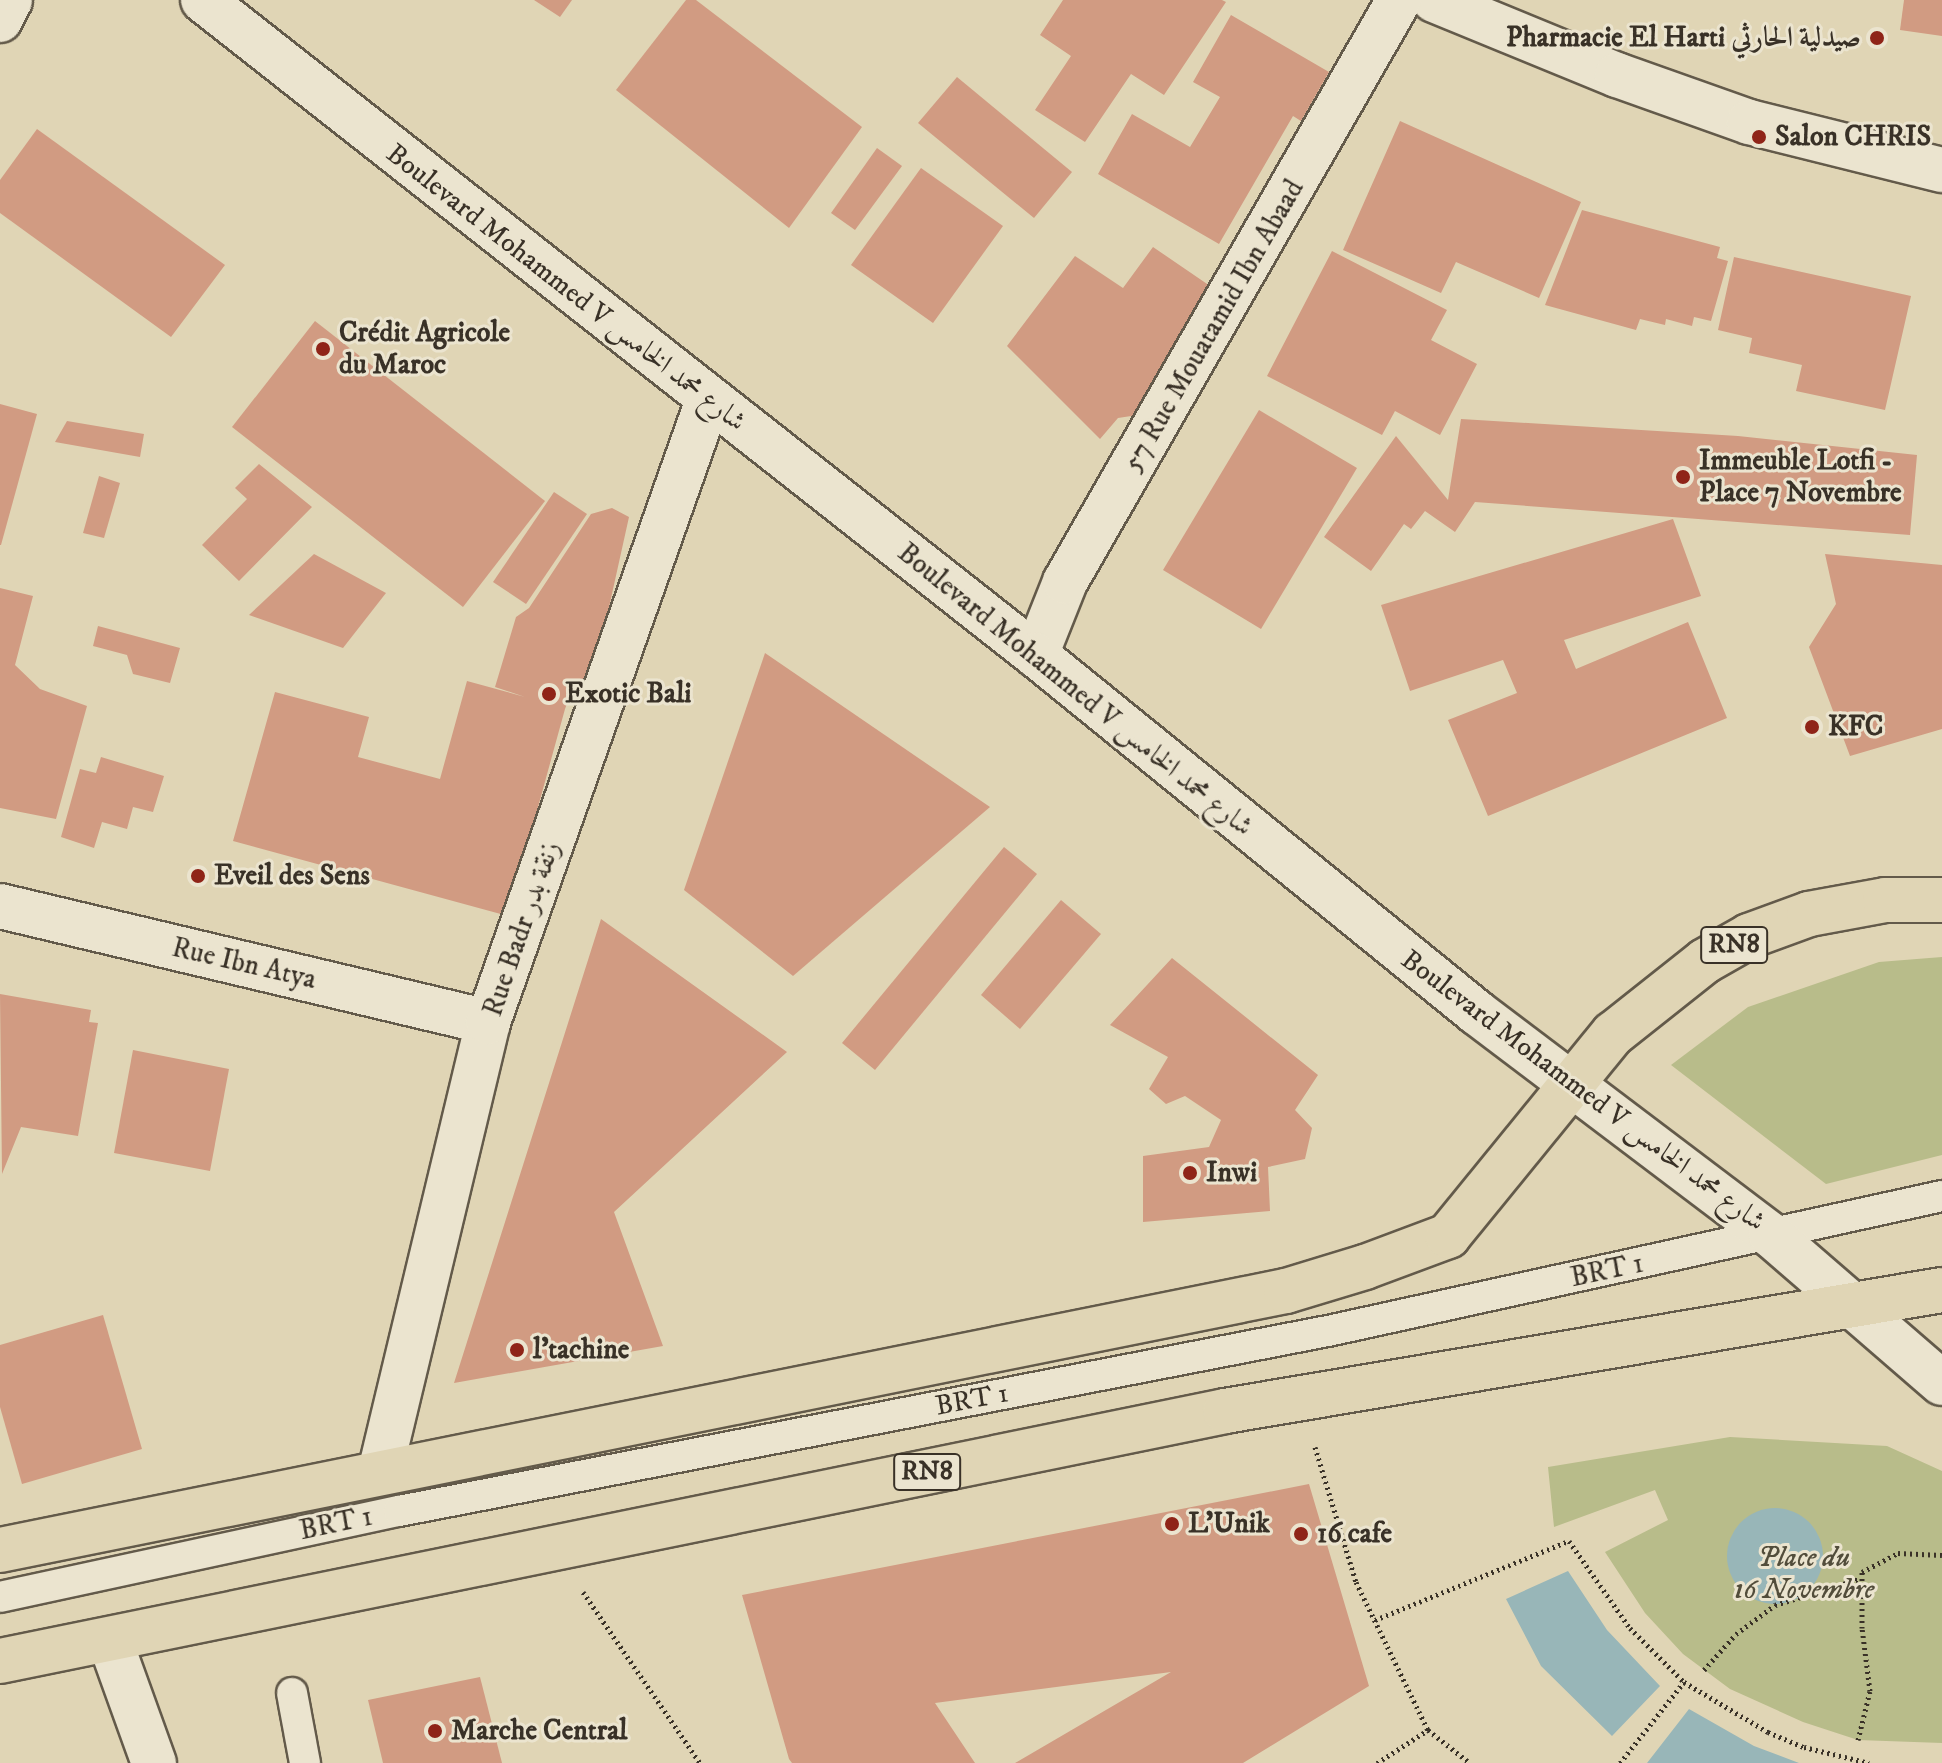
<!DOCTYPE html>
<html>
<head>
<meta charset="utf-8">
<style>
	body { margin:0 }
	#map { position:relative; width:1942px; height:1763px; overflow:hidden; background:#e0d5b5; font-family:"IM FELL DW Pica",Amiri,serif }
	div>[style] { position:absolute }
	.green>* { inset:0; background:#b8bc8a }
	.water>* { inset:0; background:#98b6b8 }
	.round { border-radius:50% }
	.building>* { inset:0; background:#d19b82 }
	.path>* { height:5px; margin-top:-2.5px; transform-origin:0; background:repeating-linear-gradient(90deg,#393127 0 2px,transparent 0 6px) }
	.roads { filter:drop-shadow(2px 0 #635a4a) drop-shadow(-2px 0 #635a4a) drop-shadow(0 2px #635a4a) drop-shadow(0 -2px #635a4a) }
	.service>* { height:30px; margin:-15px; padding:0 15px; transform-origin:15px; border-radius:15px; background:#ebe4cf }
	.minor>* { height:44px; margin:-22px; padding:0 22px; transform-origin:22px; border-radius:22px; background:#ebe4cf }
	.tertiary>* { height:44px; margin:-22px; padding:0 22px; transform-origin:22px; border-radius:22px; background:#ebe4cf }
	.secondary>* { height:44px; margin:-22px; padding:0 22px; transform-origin:22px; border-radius:22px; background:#ebe4cf }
	.primary>* { height:44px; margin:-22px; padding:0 22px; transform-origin:22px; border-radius:22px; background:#e0d5b5 }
	.dots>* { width:22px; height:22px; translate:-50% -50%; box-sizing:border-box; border:4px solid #ebe4cf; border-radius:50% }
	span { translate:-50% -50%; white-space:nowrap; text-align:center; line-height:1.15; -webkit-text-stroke:6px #ebe4cf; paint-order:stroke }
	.shield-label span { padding:2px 6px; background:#ebe4cf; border:2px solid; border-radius:6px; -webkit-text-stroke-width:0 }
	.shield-label { font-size:26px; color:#393127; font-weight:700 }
	.poi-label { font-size:28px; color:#393127; font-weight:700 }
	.right { translate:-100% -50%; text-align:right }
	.left { translate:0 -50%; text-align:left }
	.street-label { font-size:28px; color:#393127 }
	.park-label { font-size:28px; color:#524d3b; font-style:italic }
</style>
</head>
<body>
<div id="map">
	<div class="green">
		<div style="clip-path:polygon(1942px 957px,1942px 1155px,1826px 1184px,1671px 1065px,1748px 1007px,1879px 962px)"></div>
		<div style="clip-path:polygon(1730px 1437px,1887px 1446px,1942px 1471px,1942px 1743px,1858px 1740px,1803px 1722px,1730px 1689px,1683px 1654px,1645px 1613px,1605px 1552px,1668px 1520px,1655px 1490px,1554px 1527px,1548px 1467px)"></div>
	</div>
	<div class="water">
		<div class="round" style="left:1727px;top:1508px;width:96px;height:96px"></div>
		<div style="clip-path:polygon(1568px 1571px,1607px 1630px,1660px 1686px,1612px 1736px,1541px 1666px,1506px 1599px)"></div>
		<div style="clip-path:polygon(1689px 1709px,1754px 1746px,1799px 1763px,1647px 1763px)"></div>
	</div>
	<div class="building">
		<div style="clip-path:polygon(534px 0,572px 0,560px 17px)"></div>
		<div style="clip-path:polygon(686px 0,696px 0,862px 127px,789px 228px,616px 90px)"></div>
		<div style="clip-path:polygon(1063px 0,1222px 0,1226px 2px,1164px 95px,1131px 74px,1085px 142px,1035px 110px,1071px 56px,1040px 35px)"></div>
		<div style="clip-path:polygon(1904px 0,1942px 0,1942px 36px,1900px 30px)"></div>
		<div style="clip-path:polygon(1231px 15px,1329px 72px,1301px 121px,1293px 116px,1219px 244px,1098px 174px,1132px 114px,1190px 147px,1220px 97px,1193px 82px)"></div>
		<div style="clip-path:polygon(957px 77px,1072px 172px,1034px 218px,918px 123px)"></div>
		<div style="clip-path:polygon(1400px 121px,1581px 202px,1539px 298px,1456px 262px,1441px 293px,1343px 250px)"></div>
		<div style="clip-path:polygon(37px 129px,225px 265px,171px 337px,0 213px,0 180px)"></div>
		<div style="clip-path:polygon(877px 148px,902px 166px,855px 230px,831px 213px)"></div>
		<div style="clip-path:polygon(921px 168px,1003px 226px,933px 323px,851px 265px)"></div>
		<div style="clip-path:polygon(1582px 210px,1720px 247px,1717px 258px,1728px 261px,1711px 321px,1694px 317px,1692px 326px,1666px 319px,1665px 325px,1640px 319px,1636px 330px,1545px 305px)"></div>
		<div style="clip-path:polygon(1153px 247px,1213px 288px,1151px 413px,1118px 418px,1100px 439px,1007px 346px,1075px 256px,1123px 288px)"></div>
		<div style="clip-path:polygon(1332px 251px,1447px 310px,1431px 340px,1477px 364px,1440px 435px,1395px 411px,1382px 435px,1267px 376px)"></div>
		<div style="clip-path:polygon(1734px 257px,1911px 296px,1885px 410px,1796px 391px,1802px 365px,1749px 353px,1752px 338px,1718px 330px)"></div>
		<div style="clip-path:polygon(315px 321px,545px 501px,463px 607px,232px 427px)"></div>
		<div style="clip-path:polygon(0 404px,37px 414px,1px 545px,0 545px)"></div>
		<div style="clip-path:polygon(1259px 410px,1357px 468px,1261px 629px,1163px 570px)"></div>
		<div style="clip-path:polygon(1461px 419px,1738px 436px,1917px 455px,1910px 535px,1475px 502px,1455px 532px,1425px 511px,1411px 529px,1404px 524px,1371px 571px,1324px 537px,1396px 436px,1448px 500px)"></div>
		<div style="clip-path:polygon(67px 421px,144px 434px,140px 457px,55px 442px)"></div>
		<div style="clip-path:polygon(259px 464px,312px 507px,239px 581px,202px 545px,247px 499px,235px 488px)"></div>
		<div style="clip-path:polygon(99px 476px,120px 483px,104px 538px,83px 533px)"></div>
		<div style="clip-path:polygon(554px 492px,587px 514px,526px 604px,493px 582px)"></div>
		<div style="clip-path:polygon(612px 508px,629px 517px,592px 684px,576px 680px,565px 709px,508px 916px,233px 841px,275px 692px,369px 717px,358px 757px,440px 779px,467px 681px,525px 697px,495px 687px,516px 617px,529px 608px,591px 514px)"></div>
		<div style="clip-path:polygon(1673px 519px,1701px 596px,1564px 640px,1576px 669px,1688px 622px,1727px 718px,1488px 816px,1448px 720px,1517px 693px,1503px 660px,1410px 691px,1381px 605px)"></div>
		<div style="clip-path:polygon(314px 554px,386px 593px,343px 648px,249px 615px)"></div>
		<div style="clip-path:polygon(1825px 554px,1942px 565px,1942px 729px,1850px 756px,1809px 647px,1836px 604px)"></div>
		<div style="clip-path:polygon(0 588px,33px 596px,15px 665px,40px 689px,87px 706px,56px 819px,0 808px)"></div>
		<div style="clip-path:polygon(98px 626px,180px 648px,170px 683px,133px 674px,127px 655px,93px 646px)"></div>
		<div style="clip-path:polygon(765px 653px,990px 807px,793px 976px,684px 890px)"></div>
		<div style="clip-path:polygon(101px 757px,164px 776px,153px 812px,133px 807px,127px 829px,102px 822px,94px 848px,61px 837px,80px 769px,96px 773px)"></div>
		<div style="clip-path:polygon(1004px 847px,1037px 874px,875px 1070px,842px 1043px)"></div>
		<div style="clip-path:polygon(1061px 900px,1101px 934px,1020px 1029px,981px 995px)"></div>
		<div style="clip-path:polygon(601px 919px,787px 1052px,614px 1212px,663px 1346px,454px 1383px)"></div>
		<div style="clip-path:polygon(1172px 958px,1318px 1075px,1295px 1110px,1312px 1128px,1305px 1159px,1268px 1167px,1270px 1211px,1143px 1222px,1143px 1156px,1209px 1147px,1221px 1120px,1185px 1096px,1166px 1104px,1149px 1089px,1168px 1057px,1110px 1025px)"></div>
		<div style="clip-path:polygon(0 994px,91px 1010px,89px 1022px,98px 1023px,78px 1136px,21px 1127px,2px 1174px)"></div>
		<div style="clip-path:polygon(133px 1050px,229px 1069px,210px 1171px,114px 1153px)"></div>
		<div style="clip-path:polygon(103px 1315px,142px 1449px,22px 1484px,0 1407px,0 1345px)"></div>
		<div style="clip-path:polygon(1309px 1484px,1369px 1686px,1243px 1763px,1015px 1763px,1171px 1672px,935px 1703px,975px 1763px,792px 1763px,789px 1759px,742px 1595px)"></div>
		<div style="clip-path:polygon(480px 1677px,502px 1763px,383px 1763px,368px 1700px)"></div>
	</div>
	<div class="path">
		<div style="left:1315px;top:1447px;width:141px;rotate:73.1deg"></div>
		<div style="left:1356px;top:1582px;width:165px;rotate:64.1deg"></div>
		<div style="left:1428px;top:1730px;width:53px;rotate:38.2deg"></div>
		<div style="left:583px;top:1592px;width:207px;rotate:55.6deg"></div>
		<div style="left:1375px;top:1620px;width:209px;rotate:-22.2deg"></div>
		<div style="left:1569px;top:1541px;width:106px;rotate:55deg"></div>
		<div style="left:1630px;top:1628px;width:76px;rotate:45deg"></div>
		<div style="left:1684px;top:1682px;width:98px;rotate:30.8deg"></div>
		<div style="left:1768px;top:1732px;width:39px;rotate:23deg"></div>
		<div style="left:1804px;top:1747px;width:67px;rotate:13.8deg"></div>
		<div style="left:1704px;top:1670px;width:48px;rotate:-48.4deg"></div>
		<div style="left:1736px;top:1634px;width:49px;rotate:-36.6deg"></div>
		<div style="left:1775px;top:1605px;width:88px;rotate:-17.2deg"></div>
		<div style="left:1858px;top:1740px;width:50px;rotate:-76.2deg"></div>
		<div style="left:1870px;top:1691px;width:64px;rotate:-97.2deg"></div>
		<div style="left:1862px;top:1628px;width:56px;rotate:-90deg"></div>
		<div style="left:1862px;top:1572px;width:41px;rotate:-27.8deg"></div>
		<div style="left:1898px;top:1553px;width:44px;rotate:2.6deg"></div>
		<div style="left:1377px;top:1763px;width:61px;rotate:-32.9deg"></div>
		<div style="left:1620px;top:1763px;width:103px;rotate:-51.7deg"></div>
	</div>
	<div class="roads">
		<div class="service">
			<div style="left:0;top:1597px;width:408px;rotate:-12.2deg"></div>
			<div style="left:399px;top:1511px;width:946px;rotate:-10.97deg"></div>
			<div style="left:1328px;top:1331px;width:629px;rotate:-12.4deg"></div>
			<div style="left:292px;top:1693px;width:71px;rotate:79.5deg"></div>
		</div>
		<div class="minor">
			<div style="left:1434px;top:0;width:198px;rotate:22.3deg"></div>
			<div style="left:1617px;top:75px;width:140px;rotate:19.6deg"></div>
			<div style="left:1749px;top:122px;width:199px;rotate:14deg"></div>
			<div style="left:0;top:20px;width:22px;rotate:-63deg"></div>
			<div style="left:1036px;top:655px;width:79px;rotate:-68.3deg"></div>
			<div style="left:1065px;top:582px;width:671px;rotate:-60.15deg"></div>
			<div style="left:0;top:906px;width:502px;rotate:13.37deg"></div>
			<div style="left:380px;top:1472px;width:463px;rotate:-76.5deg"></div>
			<div style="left:488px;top:1022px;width:660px;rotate:-70.52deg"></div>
		</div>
		<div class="tertiary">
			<div style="left:110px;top:1641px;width:130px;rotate:70.2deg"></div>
		</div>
		<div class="secondary">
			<div style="left:203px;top:0;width:1060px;rotate:38.18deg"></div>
			<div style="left:1036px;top:655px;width:567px;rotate:39.05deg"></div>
			<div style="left:1476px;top:1012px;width:370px;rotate:37.1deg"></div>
			<div style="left:1771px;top:1235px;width:226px;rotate:40.9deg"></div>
		</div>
		<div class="primary">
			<div style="left:0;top:1550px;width:1312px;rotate:-11.39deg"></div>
			<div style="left:1286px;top:1291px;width:83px;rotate:-16.9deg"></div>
			<div style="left:1365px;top:1267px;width:89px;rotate:-20.5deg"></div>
			<div style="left:1448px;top:1236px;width:261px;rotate:-50.8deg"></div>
			<div style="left:1613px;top:1034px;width:117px;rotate:-38.4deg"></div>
			<div style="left:1705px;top:961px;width:51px;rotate:-29.6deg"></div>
			<div style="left:1749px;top:936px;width:64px;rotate:-20.1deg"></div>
			<div style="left:1809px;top:914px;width:77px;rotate:-10.4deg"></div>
			<div style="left:1885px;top:900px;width:57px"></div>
			<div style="left:0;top:1661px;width:1250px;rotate:-11.53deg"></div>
			<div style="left:1225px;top:1411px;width:727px;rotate:-9.58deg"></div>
		</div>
	</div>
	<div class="dots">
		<div style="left:1877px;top:38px;background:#8f2418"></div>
		<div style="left:1759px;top:137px;background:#8f2418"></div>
		<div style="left:323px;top:349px;background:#8f2418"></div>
		<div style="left:1683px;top:477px;background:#8f2418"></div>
		<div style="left:549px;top:694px;background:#8f2418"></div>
		<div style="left:1812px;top:727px;background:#8f2418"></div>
		<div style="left:198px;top:876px;background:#8f2418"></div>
		<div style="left:1190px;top:1173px;background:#8f2418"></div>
		<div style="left:517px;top:1350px;background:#8f2418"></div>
		<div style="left:1172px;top:1524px;background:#8f2418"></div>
		<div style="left:1301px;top:1534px;background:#8f2418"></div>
		<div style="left:435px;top:1731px;background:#8f2418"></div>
	</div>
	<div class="shield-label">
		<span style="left:1734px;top:945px">RN8</span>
		<span style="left:927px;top:1472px">RN8</span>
	</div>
	<div class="poi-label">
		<span class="right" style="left:1861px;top:38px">Pharmacie El Harti صيدلية الحارثي</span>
		<span class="left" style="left:1775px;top:137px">Salon CHRIS</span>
		<span class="left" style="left:339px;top:349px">Crédit Agricole<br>du Maroc</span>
		<span class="left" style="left:1699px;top:477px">Immeuble Lotfi -<br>Place 7 Novembre</span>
		<span class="left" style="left:565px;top:694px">Exotic Bali</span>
		<span class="left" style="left:1828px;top:727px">KFC</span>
		<span class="left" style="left:214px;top:876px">Eveil des Sens</span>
		<span class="left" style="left:1206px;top:1173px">Inwi</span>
		<span class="left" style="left:533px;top:1350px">l'tachine</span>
		<span class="left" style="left:1188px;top:1524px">L'Unik</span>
		<span class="left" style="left:1317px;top:1534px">16 cafe</span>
		<span class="left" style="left:451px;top:1731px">Marche Central</span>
	</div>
	<div class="street-label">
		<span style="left:566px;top:288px;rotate:38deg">Boulevard Mohammed V شارع محمد الخامس</span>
		<span style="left:1214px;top:326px;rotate:-60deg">57 Rue Mouatamid Ibn Abaad</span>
		<span style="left:1075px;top:690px;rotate:39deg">Boulevard Mohammed V شارع محمد الخامس</span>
		<span style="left:522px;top:929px;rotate:-71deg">Rue Badr زنقة بدر</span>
		<span style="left:244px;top:964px;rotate:13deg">Rue Ibn Atya</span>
		<span style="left:1583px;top:1091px;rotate:37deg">Boulevard Mohammed V شارع محمد الخامس</span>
		<span style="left:1607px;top:1271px;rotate:-12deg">BRT 1</span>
		<span style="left:972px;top:1400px;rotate:-11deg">BRT 1</span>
		<span style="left:336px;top:1524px;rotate:-12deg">BRT 1</span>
	</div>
	<div class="park-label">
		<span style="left:1804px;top:1574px">Place du<br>16 Novembre</span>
	</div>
</div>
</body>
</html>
